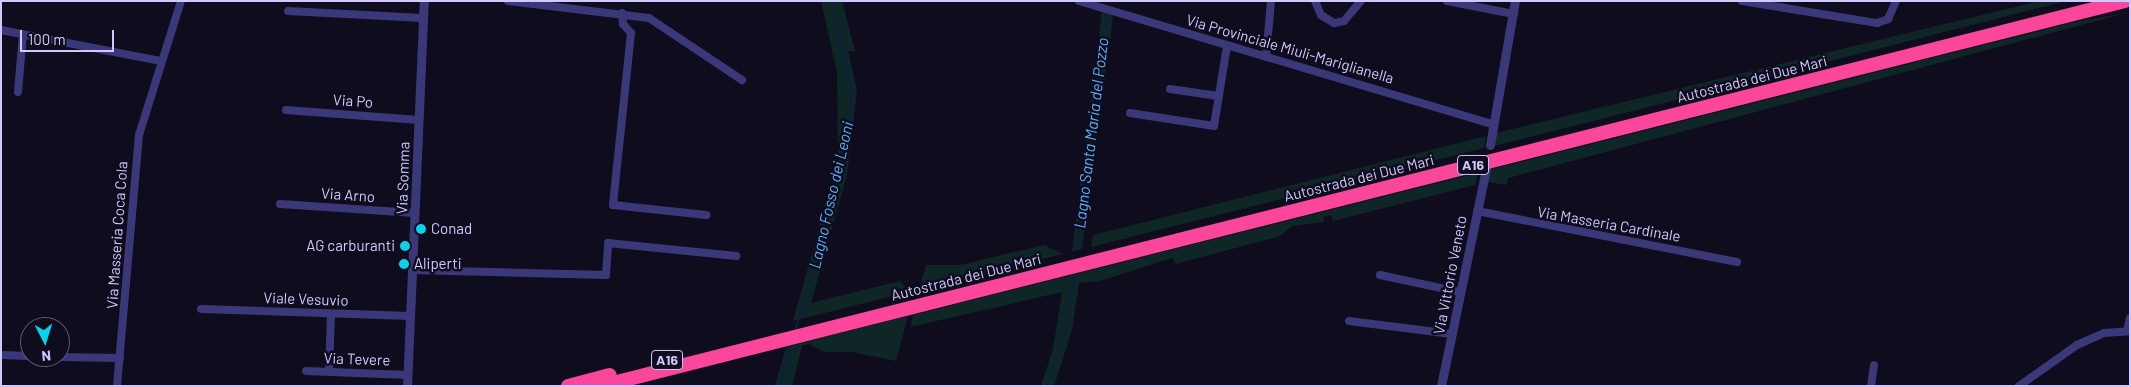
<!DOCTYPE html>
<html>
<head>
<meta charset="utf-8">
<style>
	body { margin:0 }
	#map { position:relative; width:2131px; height:387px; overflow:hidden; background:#0f0c1d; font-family:Barlow,sans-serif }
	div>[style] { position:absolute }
	.green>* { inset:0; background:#0f2626 }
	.stream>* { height:2px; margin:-1px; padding:0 1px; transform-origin:1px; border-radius:1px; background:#0d2040 }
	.minor>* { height:8px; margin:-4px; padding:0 4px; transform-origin:4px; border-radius:4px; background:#3b387a }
	.tertiary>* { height:9px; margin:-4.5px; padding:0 4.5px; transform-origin:4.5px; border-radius:4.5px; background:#3b387a }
	.motorway>* { height:14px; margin:-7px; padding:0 7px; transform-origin:7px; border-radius:7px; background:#fa479b }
	.dots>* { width:14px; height:14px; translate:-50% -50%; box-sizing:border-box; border:2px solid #0f0c1d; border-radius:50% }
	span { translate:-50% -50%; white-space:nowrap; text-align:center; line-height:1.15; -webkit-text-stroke:5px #0f0c1d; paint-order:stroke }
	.shield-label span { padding:1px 4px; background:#0f0c1d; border:1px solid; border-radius:4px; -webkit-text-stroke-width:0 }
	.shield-label { font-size:14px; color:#cfc9fe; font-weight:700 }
	.street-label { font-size:15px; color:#cfc9fe }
	.poi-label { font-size:15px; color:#cfc9fe }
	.left { translate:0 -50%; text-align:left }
	.right { translate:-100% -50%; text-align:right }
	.water-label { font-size:16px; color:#5aaffa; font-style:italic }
	.frame { position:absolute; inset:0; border:2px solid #cfc9fe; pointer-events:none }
	.north { position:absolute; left:20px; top:317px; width:50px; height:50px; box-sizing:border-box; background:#0f0c1d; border:1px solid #5c5877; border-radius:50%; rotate:175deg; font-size:14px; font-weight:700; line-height:20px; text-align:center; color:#cfc9fe }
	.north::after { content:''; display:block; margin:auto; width:18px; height:22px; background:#07d3ec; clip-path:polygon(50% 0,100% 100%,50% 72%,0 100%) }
	.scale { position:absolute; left:20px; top:30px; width:94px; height:22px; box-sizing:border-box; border:2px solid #cfc9fe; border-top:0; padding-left:6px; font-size:15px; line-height:18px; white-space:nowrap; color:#cfc9fe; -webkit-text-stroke:4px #0f0c1d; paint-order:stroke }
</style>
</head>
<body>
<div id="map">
	<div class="green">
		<div style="clip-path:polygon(821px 1px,842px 1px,855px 51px,848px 51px,857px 90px,847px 175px,811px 303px,900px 281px,909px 292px,793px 321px,838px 162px,837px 72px)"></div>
		<div style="clip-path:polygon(2039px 1px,2067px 1px,1494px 146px,1496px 133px)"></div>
		<div style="clip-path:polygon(1102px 12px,1113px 15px,1108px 56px,1082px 249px,1072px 251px)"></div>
		<div style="clip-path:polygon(2130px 12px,1508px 178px,1507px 185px,1487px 182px,1489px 170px,2075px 22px)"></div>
		<div style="clip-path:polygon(1486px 136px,1484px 148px,1091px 247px,1093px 235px)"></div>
		<div style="clip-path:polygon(1478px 173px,1475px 185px,1333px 221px,1331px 215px,1323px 217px,1324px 222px,1292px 226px,1280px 236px,1176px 264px,1172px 258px,1100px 281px,1079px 283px,1072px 330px,1054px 386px,1041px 386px,1053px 349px,1062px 292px,910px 327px,913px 315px)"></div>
		<div style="clip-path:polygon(1044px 245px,1063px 254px,919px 289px,926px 265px,960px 265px)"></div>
		<div style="clip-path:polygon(908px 316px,896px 361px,852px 352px,824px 352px,809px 344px,802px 346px,792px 386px,775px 386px,786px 347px)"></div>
	</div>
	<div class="stream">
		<div style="left:1076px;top:250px;width:237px;rotate:-82.5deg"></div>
		<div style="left:795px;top:332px;width:217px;rotate:-75.3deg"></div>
		<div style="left:850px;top:122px;width:34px;rotate:-88deg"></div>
		<div style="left:851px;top:88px;width:89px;rotate:-102.3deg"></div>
		<div style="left:779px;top:386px;width:44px;rotate:-72.8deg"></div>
		<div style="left:1047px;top:386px;width:65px;rotate:-72.1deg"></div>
		<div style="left:1067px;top:324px;width:49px;rotate:-83deg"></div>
	</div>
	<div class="minor">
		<div style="left:508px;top:1px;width:142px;rotate:6.9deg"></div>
		<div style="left:649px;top:18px;width:112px;rotate:33.7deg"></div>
		<div style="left:1079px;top:1px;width:433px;rotate:16.6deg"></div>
		<div style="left:1315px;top:1px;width:15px;rotate:67deg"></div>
		<div style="left:1321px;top:15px;width:15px;rotate:32deg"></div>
		<div style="left:1334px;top:23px;width:10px;rotate:-11deg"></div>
		<div style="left:1344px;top:21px;width:26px;rotate:-50deg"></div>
		<div style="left:1447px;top:1px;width:68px;rotate:11deg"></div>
		<div style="left:1742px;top:1px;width:137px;rotate:9.3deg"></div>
		<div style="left:1877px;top:23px;width:12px;rotate:-20deg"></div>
		<div style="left:1888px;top:19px;width:20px;rotate:-66deg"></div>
		<div style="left:288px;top:11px;width:135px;rotate:3deg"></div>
		<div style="left:622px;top:13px;width:11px;rotate:85deg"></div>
		<div style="left:623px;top:24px;width:12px;rotate:48deg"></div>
		<div style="left:631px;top:33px;width:173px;rotate:96deg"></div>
		<div style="left:613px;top:205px;width:94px;rotate:6.1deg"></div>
		<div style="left:1px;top:30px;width:162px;rotate:11deg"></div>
		<div style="left:1266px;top:57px;width:56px;rotate:-84.9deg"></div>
		<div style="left:1170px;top:89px;width:49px;rotate:8.3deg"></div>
		<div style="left:18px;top:92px;width:58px;rotate:-85.1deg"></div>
		<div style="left:286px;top:110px;width:133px;rotate:4.3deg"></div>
		<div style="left:1130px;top:113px;width:85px;rotate:8.8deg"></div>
		<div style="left:1214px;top:126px;width:81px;rotate:-80.8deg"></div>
		<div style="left:280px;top:204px;width:135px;rotate:3.8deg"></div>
		<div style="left:1477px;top:211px;width:265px;rotate:11.1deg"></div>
		<div style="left:412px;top:270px;width:194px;rotate:1.5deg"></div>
		<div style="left:606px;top:275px;width:32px;rotate:-86deg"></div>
		<div style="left:608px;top:243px;width:129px;rotate:5.8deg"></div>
		<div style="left:1380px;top:275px;width:82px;rotate:12deg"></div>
		<div style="left:201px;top:309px;width:210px;rotate:1.9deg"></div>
		<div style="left:1349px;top:321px;width:104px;rotate:7.2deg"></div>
		<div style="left:2127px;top:331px;width:13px;rotate:-77deg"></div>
		<div style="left:1px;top:355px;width:29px;rotate:2deg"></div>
		<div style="left:60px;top:357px;width:60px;rotate:1deg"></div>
		<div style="left:306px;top:371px;width:102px;rotate:2.2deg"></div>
		<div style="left:329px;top:372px;width:58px;rotate:-88deg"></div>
		<div style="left:117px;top:386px;width:252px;rotate:-85deg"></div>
		<div style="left:139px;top:135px;width:140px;rotate:-72.6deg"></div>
		<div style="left:1871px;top:386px;width:21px;rotate:-82deg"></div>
		<div style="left:2019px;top:386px;width:71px;rotate:-35.3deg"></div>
		<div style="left:2077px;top:345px;width:30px;rotate:-24deg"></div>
		<div style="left:2104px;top:333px;width:26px;rotate:-4deg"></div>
	</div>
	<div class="tertiary">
		<div style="left:1490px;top:145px;width:146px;rotate:-80.2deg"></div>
		<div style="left:407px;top:386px;width:385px;rotate:-87.5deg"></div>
		<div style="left:1441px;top:386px;width:222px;rotate:-78.3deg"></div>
	</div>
	<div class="motorway">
		<div style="left:568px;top:386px;width:43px;rotate:-14.7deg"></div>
		<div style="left:601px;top:386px;width:1572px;rotate:-14.18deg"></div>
	</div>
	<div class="dots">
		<div style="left:421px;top:229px;background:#07d3ec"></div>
		<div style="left:405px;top:246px;background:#07d3ec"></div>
		<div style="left:404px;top:264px;background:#07d3ec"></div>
	</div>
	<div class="shield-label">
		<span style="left:1473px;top:165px">A16</span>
		<span style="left:667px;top:360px">A16</span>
	</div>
	<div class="street-label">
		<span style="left:1290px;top:49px;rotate:16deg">Via Provinciale Miuli-Mariglianella</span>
		<span style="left:1752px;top:79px;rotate:-14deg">Autostrada dei Due Mari</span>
		<span style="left:353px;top:101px;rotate:4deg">Via Po</span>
		<span style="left:403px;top:178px;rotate:-88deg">Via Somma</span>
		<span style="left:1359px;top:178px;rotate:-14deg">Autostrada dei Due Mari</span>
		<span style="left:348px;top:195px;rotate:4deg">Via Arno</span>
		<span style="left:1609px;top:224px;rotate:10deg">Via Masseria Cardinale</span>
		<span style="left:117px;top:235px;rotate:-86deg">Via Masseria Coca Cola</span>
		<span style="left:1450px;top:275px;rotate:-79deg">Via Vittorio Veneto</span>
		<span style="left:966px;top:277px;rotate:-14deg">Autostrada dei Due Mari</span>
		<span style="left:306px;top:299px;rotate:2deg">Viale Vesuvio</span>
		<span style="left:357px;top:359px;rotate:2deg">Via Tevere</span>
	</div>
	<div class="poi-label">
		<span class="left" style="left:431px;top:229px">Conad</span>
		<span class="right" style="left:395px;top:246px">AG carburanti</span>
		<span class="left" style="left:414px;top:264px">Aliperti</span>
	</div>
	<div class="water-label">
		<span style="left:1091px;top:133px;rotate:-83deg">Lagno Santa Maria del Pozzo</span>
		<span style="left:831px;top:195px;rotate:-77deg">Lagno Fosso dei Leoni</span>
	</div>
	<div class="frame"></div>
	<div class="north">N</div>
	<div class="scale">100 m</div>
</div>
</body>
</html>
